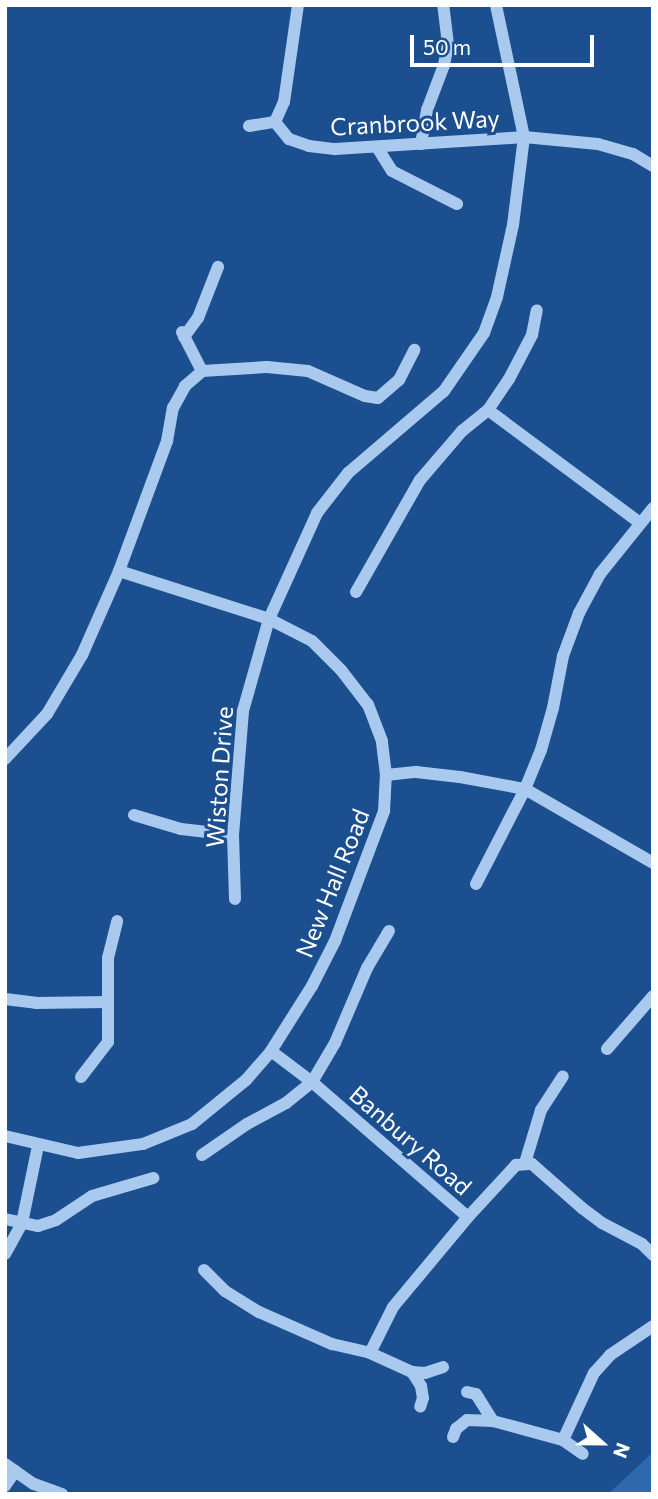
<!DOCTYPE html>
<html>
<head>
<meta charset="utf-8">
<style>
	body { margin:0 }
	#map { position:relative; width:658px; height:1499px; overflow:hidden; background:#1b4f8f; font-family:Commissioner,sans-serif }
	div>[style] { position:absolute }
	.green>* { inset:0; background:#2e69ad }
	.minor>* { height:12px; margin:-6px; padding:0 6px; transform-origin:6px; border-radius:6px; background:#a9c9ee }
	span { translate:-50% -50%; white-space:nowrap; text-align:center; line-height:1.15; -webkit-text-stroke:6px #1b4f8f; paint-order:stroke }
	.street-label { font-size:24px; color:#fff }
	.frame { position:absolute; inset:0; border:7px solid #fff; pointer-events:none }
	.north { position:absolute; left:567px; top:1408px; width:70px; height:70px; -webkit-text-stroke:5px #1b4f8f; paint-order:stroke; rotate:111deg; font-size:19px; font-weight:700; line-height:28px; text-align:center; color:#fff }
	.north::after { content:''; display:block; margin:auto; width:24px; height:32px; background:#fff; clip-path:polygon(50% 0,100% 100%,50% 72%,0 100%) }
	.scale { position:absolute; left:410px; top:35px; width:184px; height:32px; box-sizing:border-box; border:4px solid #fff; border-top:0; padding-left:9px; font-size:21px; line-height:24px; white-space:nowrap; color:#fff; -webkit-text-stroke:5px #1b4f8f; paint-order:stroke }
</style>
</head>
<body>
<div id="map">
	<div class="green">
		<div style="clip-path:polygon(653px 1452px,653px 1494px,608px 1494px)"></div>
	</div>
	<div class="minor">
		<div style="left:275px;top:122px;width:22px;rotate:51deg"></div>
		<div style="left:289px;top:139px;width:21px;rotate:19deg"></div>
		<div style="left:309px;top:146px;width:26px;rotate:7deg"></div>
		<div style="left:335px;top:149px;width:189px;rotate:-3.6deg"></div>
		<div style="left:524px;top:137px;width:74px;rotate:5.4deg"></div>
		<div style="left:598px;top:144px;width:36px;rotate:16deg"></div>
		<div style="left:633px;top:154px;width:23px;rotate:31deg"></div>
		<div style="left:249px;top:126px;width:26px;rotate:-9deg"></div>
		<div style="left:275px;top:122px;width:22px;rotate:-66deg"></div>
		<div style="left:284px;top:102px;width:98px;rotate:-81.8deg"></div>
		<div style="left:421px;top:144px;width:35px;rotate:-80deg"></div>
		<div style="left:427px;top:110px;width:48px;rotate:-69.3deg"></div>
		<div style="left:444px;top:65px;width:21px;rotate:-79deg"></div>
		<div style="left:448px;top:44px;width:39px;rotate:-97deg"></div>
		<div style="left:377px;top:147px;width:28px;rotate:58deg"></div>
		<div style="left:392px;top:171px;width:73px;rotate:26.9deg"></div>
		<div style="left:182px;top:332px;width:44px;rotate:62.9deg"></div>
		<div style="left:184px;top:337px;width:24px;rotate:-54deg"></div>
		<div style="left:198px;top:318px;width:55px;rotate:-68.6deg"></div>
		<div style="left:488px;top:410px;width:188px;rotate:36.6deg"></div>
		<div style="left:119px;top:571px;width:157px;rotate:17.7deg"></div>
		<div style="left:269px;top:619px;width:96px;rotate:105.8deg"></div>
		<div style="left:243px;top:711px;width:124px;rotate:94.6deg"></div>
		<div style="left:233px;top:835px;width:64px;rotate:88.2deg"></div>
		<div style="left:356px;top:592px;width:129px;rotate:-60.3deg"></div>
		<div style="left:420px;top:480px;width:65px;rotate:-49.4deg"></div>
		<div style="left:462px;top:431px;width:33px;rotate:-39deg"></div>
		<div style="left:488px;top:410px;width:37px;rotate:-56deg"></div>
		<div style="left:509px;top:379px;width:50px;rotate:-62.4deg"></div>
		<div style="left:532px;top:335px;width:25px;rotate:-79deg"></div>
		<div style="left:5px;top:759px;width:62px;rotate:-47deg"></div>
		<div style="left:47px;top:714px;width:69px;rotate:-59.3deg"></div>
		<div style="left:82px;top:655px;width:92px;rotate:-66.2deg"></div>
		<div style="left:119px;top:571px;width:139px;rotate:-69.7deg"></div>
		<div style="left:167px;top:441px;width:34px;rotate:-80deg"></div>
		<div style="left:173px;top:408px;width:25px;rotate:-61deg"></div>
		<div style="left:185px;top:386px;width:23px;rotate:-41deg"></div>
		<div style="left:202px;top:371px;width:65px;rotate:-3.5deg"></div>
		<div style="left:267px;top:367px;width:41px;rotate:5.6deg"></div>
		<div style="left:308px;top:371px;width:62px;rotate:23.7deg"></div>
		<div style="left:365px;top:396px;width:13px;rotate:9deg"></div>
		<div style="left:378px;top:398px;width:28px;rotate:-41deg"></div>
		<div style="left:399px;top:380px;width:34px;rotate:-63deg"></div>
		<div style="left:386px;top:775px;width:30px;rotate:-6deg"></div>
		<div style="left:416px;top:772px;width:44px;rotate:6.5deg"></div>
		<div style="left:460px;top:777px;width:66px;rotate:10.5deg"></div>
		<div style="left:525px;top:789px;width:148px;rotate:30deg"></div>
		<div style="left:134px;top:815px;width:49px;rotate:16.6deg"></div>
		<div style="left:181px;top:829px;width:52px;rotate:6.6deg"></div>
		<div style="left:476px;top:884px;width:107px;rotate:-62.7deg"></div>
		<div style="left:525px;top:789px;width:42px;rotate:-67.7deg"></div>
		<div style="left:541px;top:750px;width:44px;rotate:-74.1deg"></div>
		<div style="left:553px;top:708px;width:53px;rotate:-79.1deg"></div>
		<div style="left:563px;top:656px;width:46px;rotate:-69.6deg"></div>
		<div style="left:579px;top:613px;width:44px;rotate:-61.7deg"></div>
		<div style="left:600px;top:574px;width:85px;rotate:-51.2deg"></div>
		<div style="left:5px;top:999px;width:31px;rotate:7deg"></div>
		<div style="left:36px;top:1003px;width:71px;rotate:-0.8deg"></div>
		<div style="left:607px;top:1049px;width:70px;rotate:-49deg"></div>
		<div style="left:271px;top:1051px;width:51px;rotate:37.1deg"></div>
		<div style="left:312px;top:1082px;width:206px;rotate:40.9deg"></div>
		<div style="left:81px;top:1077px;width:44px;rotate:-52.4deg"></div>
		<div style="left:108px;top:1042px;width:84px;rotate:-90deg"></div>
		<div style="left:108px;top:958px;width:38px;rotate:-76deg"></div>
		<div style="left:5px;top:1136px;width:75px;rotate:13.1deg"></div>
		<div style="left:78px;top:1153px;width:66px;rotate:-7.9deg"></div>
		<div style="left:143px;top:1144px;width:53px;rotate:-22.2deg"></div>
		<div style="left:192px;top:1124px;width:70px;rotate:-39.2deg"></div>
		<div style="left:246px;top:1080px;width:38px;rotate:-49deg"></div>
		<div style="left:271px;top:1051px;width:77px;rotate:-57.8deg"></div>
		<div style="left:312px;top:986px;width:51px;rotate:-62.9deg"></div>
		<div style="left:335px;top:941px;width:139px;rotate:-69.3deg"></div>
		<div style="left:384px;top:811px;width:36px;rotate:-87deg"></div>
		<div style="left:386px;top:775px;width:34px;rotate:-97deg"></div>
		<div style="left:382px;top:741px;width:39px;rotate:-111deg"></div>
		<div style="left:368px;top:705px;width:44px;rotate:-127.6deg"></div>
		<div style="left:341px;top:670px;width:41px;rotate:-135deg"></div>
		<div style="left:312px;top:641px;width:48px;rotate:-152.9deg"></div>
		<div style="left:269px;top:619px;width:116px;rotate:-65.6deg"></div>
		<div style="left:317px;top:513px;width:51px;rotate:-52.2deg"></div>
		<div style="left:348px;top:473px;width:126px;rotate:-40.5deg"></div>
		<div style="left:444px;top:391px;width:70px;rotate:-55.4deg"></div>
		<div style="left:484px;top:333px;width:38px;rotate:-70deg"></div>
		<div style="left:497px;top:297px;width:74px;rotate:-77.5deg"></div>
		<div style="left:513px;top:225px;width:89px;rotate:-82.9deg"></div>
		<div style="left:524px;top:137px;width:135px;rotate:-102deg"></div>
		<div style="left:202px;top:1155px;width:55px;rotate:-34.6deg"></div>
		<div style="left:247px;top:1124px;width:44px;rotate:-28.3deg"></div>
		<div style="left:286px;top:1103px;width:33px;rotate:-39deg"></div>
		<div style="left:312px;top:1082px;width:45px;rotate:-59.5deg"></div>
		<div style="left:335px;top:1043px;width:82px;rotate:-66.9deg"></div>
		<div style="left:367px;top:968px;width:43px;rotate:-59.3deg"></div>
		<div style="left:525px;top:1163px;width:55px;rotate:-73.2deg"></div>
		<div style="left:541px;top:1110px;width:40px;rotate:-57.1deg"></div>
		<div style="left:5px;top:1219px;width:34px;rotate:12deg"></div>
		<div style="left:38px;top:1226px;width:19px;rotate:-18deg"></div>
		<div style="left:56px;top:1220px;width:43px;rotate:-33.7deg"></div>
		<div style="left:92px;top:1196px;width:64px;rotate:-16.4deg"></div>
		<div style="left:5px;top:1254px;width:35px;rotate:-61deg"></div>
		<div style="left:22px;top:1223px;width:79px;rotate:-78.3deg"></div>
		<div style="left:204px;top:1270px;width:30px;rotate:45deg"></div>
		<div style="left:225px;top:1291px;width:40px;rotate:32deg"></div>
		<div style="left:259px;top:1312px;width:80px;rotate:23.7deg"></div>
		<div style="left:332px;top:1344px;width:39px;rotate:13deg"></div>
		<div style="left:370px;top:1353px;width:46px;rotate:24.3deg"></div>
		<div style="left:412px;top:1372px;width:13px;rotate:4deg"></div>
		<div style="left:425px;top:1373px;width:19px;rotate:-18deg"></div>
		<div style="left:370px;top:1353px;width:51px;rotate:-63.4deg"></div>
		<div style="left:393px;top:1307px;width:117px;rotate:-50.2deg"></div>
		<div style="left:468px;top:1217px;width:71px;rotate:-47.3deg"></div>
		<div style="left:516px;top:1165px;width:16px;rotate:-4deg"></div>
		<div style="left:532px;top:1164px;width:67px;rotate:41.3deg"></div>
		<div style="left:582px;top:1208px;width:25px;rotate:37deg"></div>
		<div style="left:602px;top:1223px;width:45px;rotate:27.7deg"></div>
		<div style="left:642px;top:1244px;width:16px;rotate:45deg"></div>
		<div style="left:412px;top:1372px;width:17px;rotate:57deg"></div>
		<div style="left:421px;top:1386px;width:12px;rotate:81deg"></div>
		<div style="left:423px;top:1398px;width:9px;rotate:108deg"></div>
		<div style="left:467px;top:1392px;width:9px;rotate:13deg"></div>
		<div style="left:476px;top:1394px;width:32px;rotate:58deg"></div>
		<div style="left:453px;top:1437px;width:9px;rotate:-69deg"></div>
		<div style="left:456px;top:1429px;width:14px;rotate:-39deg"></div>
		<div style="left:467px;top:1420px;width:26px;rotate:2deg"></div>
		<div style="left:493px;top:1421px;width:73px;rotate:15.2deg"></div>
		<div style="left:563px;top:1440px;width:24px;rotate:35deg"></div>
		<div style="left:563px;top:1440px;width:74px;rotate:-65.2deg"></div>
		<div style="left:594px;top:1373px;width:24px;rotate:-48deg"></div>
		<div style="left:610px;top:1355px;width:52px;rotate:-34deg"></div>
		<div style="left:5px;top:1464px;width:35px;rotate:35deg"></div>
		<div style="left:34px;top:1484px;width:30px;rotate:20deg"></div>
		<div style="left:5px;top:1486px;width:18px;rotate:-56deg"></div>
	</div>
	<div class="street-label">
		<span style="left:415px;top:122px;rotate:-3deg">Cranbrook Way</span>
		<span style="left:219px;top:777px;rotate:-86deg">Wiston Drive</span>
		<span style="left:332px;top:883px;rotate:-68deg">New Hall Road</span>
		<span style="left:411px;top:1140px;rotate:41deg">Banbury Road</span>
	</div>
	<div class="frame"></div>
	<div class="north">N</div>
	<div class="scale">50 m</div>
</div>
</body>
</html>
